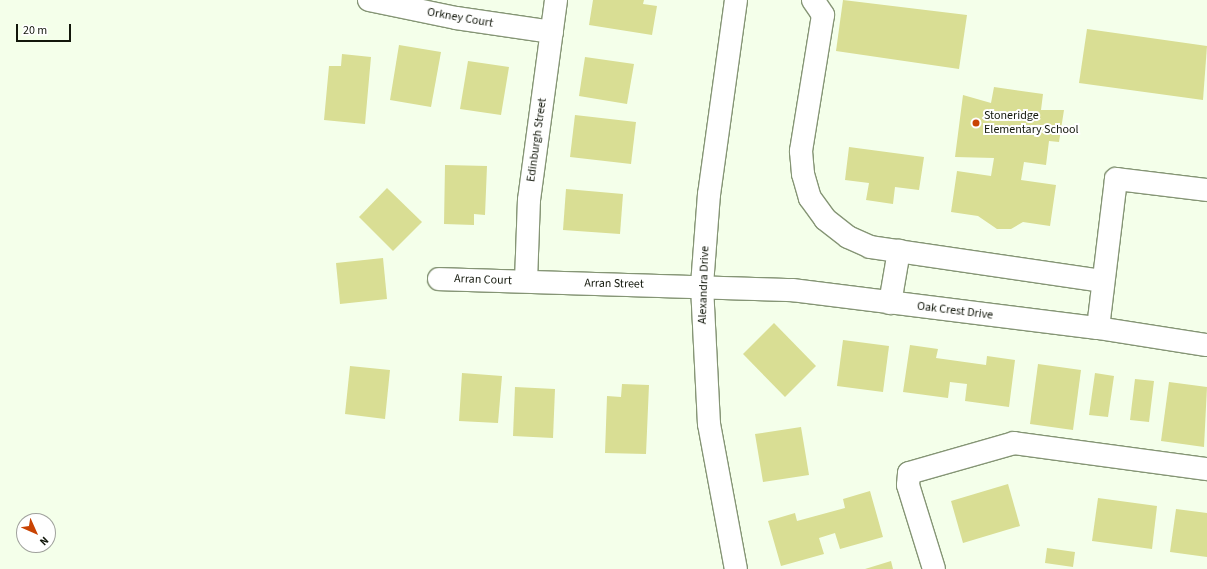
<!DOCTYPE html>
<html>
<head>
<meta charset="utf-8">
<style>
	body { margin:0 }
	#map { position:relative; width:1207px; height:569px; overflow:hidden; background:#f4ffea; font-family:"Source Sans 3",sans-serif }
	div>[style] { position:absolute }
	.building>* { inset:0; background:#d9de94 }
	.roads { filter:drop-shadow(1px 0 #859575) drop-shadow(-1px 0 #859575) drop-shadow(0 1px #859575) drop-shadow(0 -1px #859575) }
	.minor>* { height:22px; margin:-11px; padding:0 11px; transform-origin:11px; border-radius:11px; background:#fff }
	.dots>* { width:11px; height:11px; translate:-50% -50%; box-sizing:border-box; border:2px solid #fff; border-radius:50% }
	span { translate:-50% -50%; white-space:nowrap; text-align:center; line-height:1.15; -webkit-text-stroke:4px #fff; paint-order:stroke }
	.street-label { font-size:12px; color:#12170b }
	.poi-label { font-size:12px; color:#12170b }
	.left { translate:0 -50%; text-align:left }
	.north { position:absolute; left:16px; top:513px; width:40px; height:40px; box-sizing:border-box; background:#fff; border:1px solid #a0a29d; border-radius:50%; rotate:135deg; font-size:11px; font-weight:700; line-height:16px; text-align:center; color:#12170b }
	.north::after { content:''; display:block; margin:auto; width:14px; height:18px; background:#c94303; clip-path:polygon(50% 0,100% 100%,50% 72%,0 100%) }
	.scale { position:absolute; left:16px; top:24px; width:55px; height:18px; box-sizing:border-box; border:2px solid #12170b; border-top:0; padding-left:5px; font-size:12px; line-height:14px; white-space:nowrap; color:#12170b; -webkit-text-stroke:3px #fff; paint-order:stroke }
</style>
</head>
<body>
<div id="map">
	<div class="building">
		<div style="clip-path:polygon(593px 0,644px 0,643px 4px,657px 6px,652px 35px,589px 25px)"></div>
		<div style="clip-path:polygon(843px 0,967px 15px,959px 69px,836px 51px)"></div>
		<div style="clip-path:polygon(1087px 29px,1207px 46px,1203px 100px,1079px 83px)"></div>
		<div style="clip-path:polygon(399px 45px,441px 52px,431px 107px,390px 100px)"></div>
		<div style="clip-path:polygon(342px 54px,371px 57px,365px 124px,324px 120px,329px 66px,341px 66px)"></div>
		<div style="clip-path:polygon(585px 57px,634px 64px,627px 104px,579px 96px)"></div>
		<div style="clip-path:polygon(468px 61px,509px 67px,501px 115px,460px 109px)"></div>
		<div style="clip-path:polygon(994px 87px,1043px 94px,1041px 110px,1064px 110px,1059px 142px,1049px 141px,1046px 165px,1024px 162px,1021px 180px,1056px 185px,1050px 226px,1023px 222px,1011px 229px,997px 229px,978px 216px,951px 212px,957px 171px,991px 176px,994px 158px,955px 157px,963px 95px,991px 103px)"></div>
		<div style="clip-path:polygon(575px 115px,636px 122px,631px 164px,570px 157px)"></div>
		<div style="clip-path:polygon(849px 147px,924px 157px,919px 190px,895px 187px,893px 204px,866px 200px,869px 183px,845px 180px)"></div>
		<div style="clip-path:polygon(445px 165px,487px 166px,485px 215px,474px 214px,474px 225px,444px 224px)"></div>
		<div style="clip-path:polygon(387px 188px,422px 222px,393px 251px,359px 217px)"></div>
		<div style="clip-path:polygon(566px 189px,623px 194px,620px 234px,563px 230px)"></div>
		<div style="clip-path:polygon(383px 258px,387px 299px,340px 304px,336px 263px)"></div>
		<div style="clip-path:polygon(774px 323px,816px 366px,785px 397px,743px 354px)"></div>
		<div style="clip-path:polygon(843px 340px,889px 346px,883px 392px,837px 386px)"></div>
		<div style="clip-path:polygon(910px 345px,938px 349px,936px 358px,986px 365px,987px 356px,1015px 360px,1009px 407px,965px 401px,967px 384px,950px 382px,948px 398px,903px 392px)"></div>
		<div style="clip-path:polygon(1038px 364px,1081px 370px,1073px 430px,1030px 424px)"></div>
		<div style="clip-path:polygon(350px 366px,390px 370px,385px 419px,345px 414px)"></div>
		<div style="clip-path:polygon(462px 373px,502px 376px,498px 423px,459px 421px)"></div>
		<div style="clip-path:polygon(1095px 373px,1114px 376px,1108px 417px,1089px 415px)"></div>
		<div style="clip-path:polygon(1135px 379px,1154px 381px,1149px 422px,1130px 420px)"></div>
		<div style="clip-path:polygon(1169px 382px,1207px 387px,1204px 447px,1161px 441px)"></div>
		<div style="clip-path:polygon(622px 384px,649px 385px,646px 454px,605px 453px,607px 396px,621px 397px)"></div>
		<div style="clip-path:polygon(515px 387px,555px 389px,553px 438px,513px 436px)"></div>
		<div style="clip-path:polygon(801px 427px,809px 475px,763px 482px,755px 434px)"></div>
		<div style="clip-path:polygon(1008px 484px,1020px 526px,963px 543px,951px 501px)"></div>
		<div style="clip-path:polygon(870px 491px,883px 537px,840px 549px,835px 533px,819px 538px,824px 554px,781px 566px,768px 521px,795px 513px,797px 521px,845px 508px,843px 499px)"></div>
		<div style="clip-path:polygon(1098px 498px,1157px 506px,1152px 549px,1092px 541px)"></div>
		<div style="clip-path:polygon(1176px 509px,1207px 513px,1207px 557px,1170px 552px)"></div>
		<div style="clip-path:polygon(1047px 548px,1075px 552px,1073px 567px,1045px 563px)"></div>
		<div style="clip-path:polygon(891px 561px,893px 569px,865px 569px)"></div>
	</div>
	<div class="roads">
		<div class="minor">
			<div style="left:369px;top:0;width:89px;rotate:11.7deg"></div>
			<div style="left:456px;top:18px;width:97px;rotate:8.3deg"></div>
			<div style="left:736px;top:0;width:196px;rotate:97.9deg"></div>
			<div style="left:709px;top:194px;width:92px;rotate:94.4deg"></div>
			<div style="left:702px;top:286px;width:138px;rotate:87.1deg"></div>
			<div style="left:709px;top:424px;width:147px;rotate:79.5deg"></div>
			<div style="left:813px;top:0;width:18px;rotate:56deg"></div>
			<div style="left:823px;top:15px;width:138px;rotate:99.2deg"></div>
			<div style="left:801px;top:151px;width:23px;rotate:85deg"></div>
			<div style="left:803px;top:174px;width:25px;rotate:74deg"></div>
			<div style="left:810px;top:198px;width:26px;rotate:54deg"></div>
			<div style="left:825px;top:219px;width:29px;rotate:38deg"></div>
			<div style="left:848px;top:237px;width:24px;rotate:24deg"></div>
			<div style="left:870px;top:247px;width:235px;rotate:8.3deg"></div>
			<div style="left:439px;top:279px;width:353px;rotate:1.8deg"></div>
			<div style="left:792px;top:290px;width:308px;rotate:7.1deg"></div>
			<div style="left:1098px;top:328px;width:110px;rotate:8.9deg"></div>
			<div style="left:526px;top:281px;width:81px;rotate:-87.9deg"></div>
			<div style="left:529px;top:200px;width:202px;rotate:-82.3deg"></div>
			<div style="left:890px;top:303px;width:53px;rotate:-80.2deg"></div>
			<div style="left:1098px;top:328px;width:150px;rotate:-83.1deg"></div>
			<div style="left:1116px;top:179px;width:92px;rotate:6.9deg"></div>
			<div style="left:934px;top:569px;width:88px;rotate:-107.2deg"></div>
			<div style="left:908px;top:485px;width:12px;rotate:-85deg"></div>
			<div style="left:909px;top:473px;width:109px;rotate:-15.9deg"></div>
			<div style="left:1014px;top:443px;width:195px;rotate:7.7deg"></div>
		</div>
	</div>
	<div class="dots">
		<div style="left:976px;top:123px;background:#c94303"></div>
	</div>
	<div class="street-label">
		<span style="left:460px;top:18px;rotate:10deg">Orkney Court</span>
		<span style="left:537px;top:140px;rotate:-82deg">Edinburgh Street</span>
		<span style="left:483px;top:280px;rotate:2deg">Arran Court</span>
		<span style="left:614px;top:284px;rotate:1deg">Arran Street</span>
		<span style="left:704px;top:285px;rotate:-88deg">Alexandra Drive</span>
		<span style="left:955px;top:311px;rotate:7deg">Oak Crest Drive</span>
	</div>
	<div class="poi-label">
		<span class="left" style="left:984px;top:123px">Stoneridge<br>Elementary School</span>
	</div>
	<div class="north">N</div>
	<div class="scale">20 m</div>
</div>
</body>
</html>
